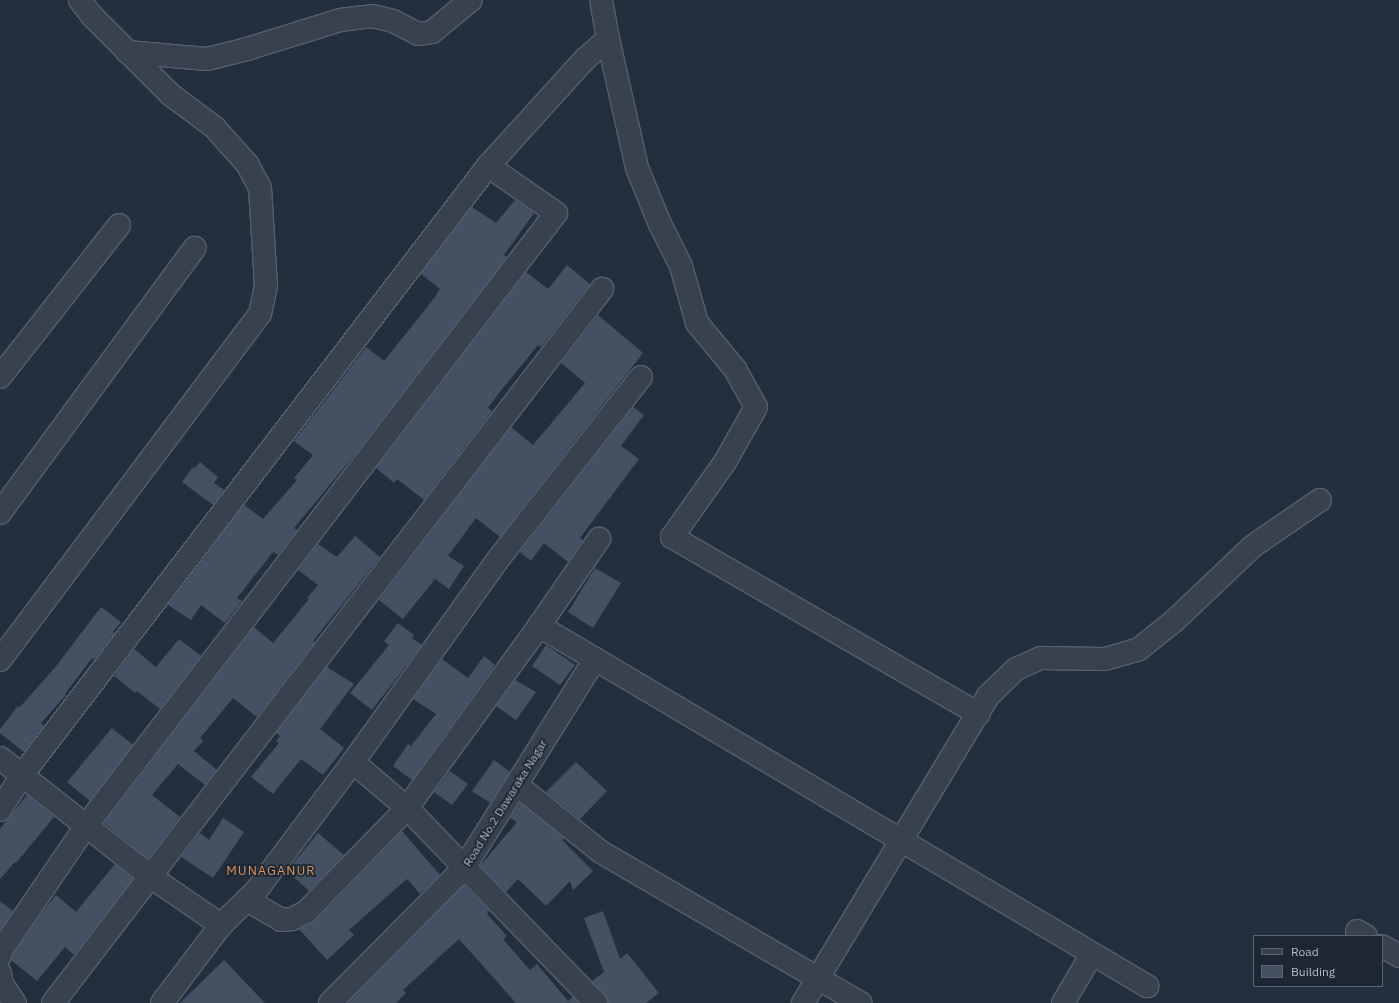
<!DOCTYPE html>
<html>
<head>
<meta charset="utf-8">
<style>
	body { margin:0 }
	#map { position:relative; width:1399px; height:1003px; overflow:hidden; background:#242f3e; font-family:"IBM Plex Sans",sans-serif }
	div>[style] { position:absolute }
	.building>* { inset:0; background:#455162 }
	.roads { filter:drop-shadow(1px 0 #565f6c) drop-shadow(-1px 0 #565f6c) drop-shadow(0 1px #565f6c) drop-shadow(0 -1px #565f6c) }
	.street>* { height:22px; margin:-11px; padding:0 11px; transform-origin:11px; border-radius:11px; background:#38414e }
	span { translate:-50% -50%; white-space:nowrap; text-align:center; line-height:1.15; -webkit-text-stroke:3.5px #1d2633; paint-order:stroke }
	.street-label { font-size:12px; color:#b4bcc9 }
	.neighbourhood-label { font-size:13px; color:#d59563; letter-spacing:1px }
	.legend { position:absolute; left:1253px; top:935px; width:130px; height:52px; box-sizing:border-box; background:#1d2633; border:1px solid #59626f; margin:0; padding:5px 7px; list-style:none; font-size:12px; color:#b4bcc9 }
	.legend li { display:flex; align-items:center; gap:8px; height:20px }
	.legend b { width:20px; border:1px solid #59626f }
</style>
</head>
<body>
<div id="map">
	<div class="building">
		<div style="clip-path:polygon(515px 200px,534px 213px,504px 255px,507px 257px,357px 452px,294px 528px,297px 530px,278px 555px,273px 552px,237px 598px,242px 601px,225px 623px,201px 605px,191px 620px,168px 605px,244px 505px,263px 519px,297px 480px,294px 478px,313px 455px,294px 441px,366px 347px,384px 361px,435px 297px,440px 289px,421px 274px,472px 207px,496px 223px)"></div>
		<div style="clip-path:polygon(567px 265px,590px 284px,541px 347px,538px 345px,499px 393px,488px 408px,492px 411px,424px 500px,397px 479px,394px 483px,376px 468px,526px 272px,548px 289px)"></div>
		<div style="clip-path:polygon(598px 315px,643px 353px,500px 537px,476px 518px,448px 556px,464px 566px,449px 589px,435px 579px,403px 619px,379px 600px,511px 427px,533px 445px,585px 383px,561px 363px)"></div>
		<div style="clip-path:polygon(633px 407px,644px 415px,621px 446px,639px 459px,580px 538px,583px 540px,568px 562px,544px 543px,531px 561px,520px 552px)"></div>
		<div style="clip-path:polygon(200px 462px,218px 477px,214px 483px,224px 490px,213px 505px,182px 482px,193px 467px,195px 468px)"></div>
		<div style="clip-path:polygon(355px 536px,380px 557px,313px 641px,315px 642px,257px 717px,233px 698px,200px 738px,203px 741px,194px 751px,217px 770px,205px 785px,178px 764px,152px 795px,180px 817px,148px 859px,104px 823px,254px 627px,273px 643px,309px 599px,307px 598px,318px 585px,298px 570px,318px 544px,337px 557px)"></div>
		<div style="clip-path:polygon(595px 568px,621px 583px,593px 628px,568px 612px)"></div>
		<div style="clip-path:polygon(101px 607px,121px 622px,113px 632px,115px 633px,94px 660px,92px 658px,65px 694px,66px 695px,41px 723px,44px 726px,24px 752px,0 733px,0 729px,18px 706px,20px 707px,57px 665px)"></div>
		<div style="clip-path:polygon(398px 623px,414px 635px,412px 638px,422px 645px,372px 710px,350px 693px,389px 645px,384px 641px)"></div>
		<div style="clip-path:polygon(179px 639px,201px 656px,160px 709px,137px 691px,135px 693px,114px 676px,134px 649px,156px 667px)"></div>
		<div style="clip-path:polygon(546px 645px,575px 665px,560px 685px,532px 666px)"></div>
		<div style="clip-path:polygon(484px 656px,495px 665px,412px 780px,393px 766px,408px 744px,411px 746px,436px 714px,413px 699px,442px 659px,468px 678px)"></div>
		<div style="clip-path:polygon(327px 667px,354px 684px,320px 729px,344px 748px,323px 775px,301px 759px,273px 794px,251px 777px,279px 743px,276px 741px,280px 736px,276px 733px)"></div>
		<div style="clip-path:polygon(515px 680px,536px 692px,516px 720px,496px 706px)"></div>
		<div style="clip-path:polygon(112px 728px,133px 745px,90px 801px,67px 782px)"></div>
		<div style="clip-path:polygon(494px 760px,510px 772px,490px 803px,472px 791px)"></div>
		<div style="clip-path:polygon(576px 762px,607px 791px,580px 819px,546px 792px)"></div>
		<div style="clip-path:polygon(450px 771px,468px 784px,452px 805px,434px 792px)"></div>
		<div style="clip-path:polygon(27px 795px,54px 817px,16px 863px,15px 862px,0 879px,0 829px)"></div>
		<div style="clip-path:polygon(520px 803px,564px 838px,562px 840px,593px 871px,573px 890px,570px 881px,546px 906px,518px 879px,506px 892px,480px 866px,517px 822px,510px 818px)"></div>
		<div style="clip-path:polygon(223px 818px,244px 832px,213px 878px,181px 857px,200px 833px,209px 840px)"></div>
		<div style="clip-path:polygon(402px 831px,440px 875px,420px 894px,407px 879px,349px 930px,354px 935px,327px 960px,299px 929px,315px 921px)"></div>
		<div style="clip-path:polygon(318px 833px,344px 855px,309px 891px,287px 871px)"></div>
		<div style="clip-path:polygon(115px 864px,133px 879px,74px 955px,65px 947px,37px 981px,11px 960px,12px 956px,44px 910px,56px 895px,76px 912px)"></div>
		<div style="clip-path:polygon(464px 885px,489px 911px,487px 914px,507px 936px,503px 939px,530px 970px,537px 964px,568px 1001px,573px 997px,579px 1003px,516px 1003px,459px 939px,403px 990px,406px 993px,396px 1003px,348px 1003px)"></div>
		<div style="clip-path:polygon(0 901px,13px 911px,0 930px)"></div>
		<div style="clip-path:polygon(603px 911px,620px 959px,627px 953px,659px 993px,646px 1003px,608px 1003px,605px 995px,592px 981px,604px 972px,584px 918px)"></div>
		<div style="clip-path:polygon(224px 960px,265px 1003px,180px 1003px)"></div>
	</div>
	<div class="roads">
		<div class="street">
			<div style="left:608px;top:39px;width:132px;rotate:77.3deg"></div>
			<div style="left:637px;top:168px;width:58px;rotate:67.8deg"></div>
			<div style="left:659px;top:222px;width:49px;rotate:63.4deg"></div>
			<div style="left:681px;top:266px;width:59px;rotate:74.3deg"></div>
			<div style="left:697px;top:323px;width:60px;rotate:50.4deg"></div>
			<div style="left:735px;top:369px;width:43px;rotate:61.1deg"></div>
			<div style="left:756px;top:407px;width:63px;rotate:119.4deg"></div>
			<div style="left:725px;top:462px;width:92px;rotate:125.2deg"></div>
			<div style="left:672px;top:537px;width:354px;rotate:30deg"></div>
			<div style="left:127px;top:52px;width:80px;rotate:5deg"></div>
			<div style="left:207px;top:59px;width:41px;rotate:-14deg"></div>
			<div style="left:247px;top:49px;width:97px;rotate:-17.3deg"></div>
			<div style="left:340px;top:20px;width:32px;rotate:-7deg"></div>
			<div style="left:372px;top:16px;width:22px;rotate:13deg"></div>
			<div style="left:393px;top:21px;width:28px;rotate:27deg"></div>
			<div style="left:418px;top:34px;width:14px;rotate:-8deg"></div>
			<div style="left:432px;top:32px;width:50px;rotate:-39.4deg"></div>
			<div style="left:0;top:377px;width:193px;rotate:-51.9deg"></div>
			<div style="left:0;top:513px;width:329px;rotate:-53.7deg"></div>
			<div style="left:595px;top:659px;width:642px;rotate:30.64deg"></div>
			<div style="left:0;top:660px;width:433px;rotate:-53.1deg"></div>
			<div style="left:260px;top:314px;width:29px;rotate:-78deg"></div>
			<div style="left:266px;top:286px;width:98px;rotate:-93.5deg"></div>
			<div style="left:260px;top:188px;width:26px;rotate:-118deg"></div>
			<div style="left:248px;top:165px;width:51px;rotate:-131.8deg"></div>
			<div style="left:214px;top:127px;width:54px;rotate:-143.3deg"></div>
			<div style="left:171px;top:95px;width:112px;rotate:-135deg"></div>
			<div style="left:92px;top:16px;width:20px;rotate:-127deg"></div>
			<div style="left:0;top:758px;width:192px;rotate:38.2deg"></div>
			<div style="left:151px;top:877px;width:85px;rotate:34.4deg"></div>
			<div style="left:353px;top:762px;width:71px;rotate:40.4deg"></div>
			<div style="left:407px;top:808px;width:272px;rotate:45.9deg"></div>
			<div style="left:517px;top:785px;width:107px;rotate:38.6deg"></div>
			<div style="left:601px;top:852px;width:300px;rotate:30.2deg"></div>
			<div style="left:0;top:810px;width:41px;rotate:-57.8deg"></div>
			<div style="left:22px;top:775px;width:767px;rotate:-52.58deg"></div>
			<div style="left:488px;top:166px;width:144px;rotate:-47.8deg"></div>
			<div style="left:585px;top:59px;width:30px;rotate:-41deg"></div>
			<div style="left:608px;top:39px;width:40px;rotate:-100deg"></div>
			<div style="left:247px;top:900px;width:39px;rotate:30deg"></div>
			<div style="left:281px;top:920px;width:11px;rotate:-5deg"></div>
			<div style="left:292px;top:919px;width:16px;rotate:-27deg"></div>
			<div style="left:306px;top:912px;width:145px;rotate:-45.8deg"></div>
			<div style="left:407px;top:808px;width:225px;rotate:-54deg"></div>
			<div style="left:539px;top:626px;width:106px;rotate:-55.4deg"></div>
			<div style="left:1357px;top:931px;width:10px;rotate:29deg"></div>
			<div style="left:1382px;top:946px;width:20px;rotate:30deg"></div>
			<div style="left:0;top:956px;width:4px;rotate:-90deg"></div>
			<div style="left:0;top:952px;width:153px;rotate:-55.7deg"></div>
			<div style="left:86px;top:826px;width:772px;rotate:-52.52deg"></div>
			<div style="left:556px;top:213px;width:83px;rotate:-145.3deg"></div>
			<div style="left:0;top:973px;width:11px;rotate:80deg"></div>
			<div style="left:2px;top:984px;width:23px;rotate:56deg"></div>
			<div style="left:53px;top:1003px;width:901px;rotate:-52.44deg"></div>
			<div style="left:162px;top:1003px;width:98px;rotate:-52.9deg"></div>
			<div style="left:221px;top:925px;width:49px;rotate:-44.2deg"></div>
			<div style="left:256px;top:891px;width:161px;rotate:-53.1deg"></div>
			<div style="left:353px;top:762px;width:246px;rotate:-54.4deg"></div>
			<div style="left:496px;top:562px;width:235px;rotate:-51.9deg"></div>
			<div style="left:330px;top:1003px;width:190px;rotate:-45.2deg"></div>
			<div style="left:464px;top:868px;width:247px;rotate:-57.9deg"></div>
			<div style="left:595px;top:659px;width:65px;rotate:-149.5deg"></div>
			<div style="left:803px;top:1003px;width:358px;rotate:-58.9deg"></div>
			<div style="left:988px;top:696px;width:39px;rotate:-44deg"></div>
			<div style="left:1016px;top:669px;width:27px;rotate:-24deg"></div>
			<div style="left:1041px;top:658px;width:64px;rotate:0.9deg"></div>
			<div style="left:1105px;top:659px;width:35px;rotate:-16deg"></div>
			<div style="left:1139px;top:649px;width:43px;rotate:-38.5deg"></div>
			<div style="left:1173px;top:622px;width:110px;rotate:-43.5deg"></div>
			<div style="left:1253px;top:546px;width:81px;rotate:-34.5deg"></div>
			<div style="left:1063px;top:1003px;width:57px;rotate:-59.4deg"></div>
		</div>
	</div>
	<div class="street-label">
		<span style="left:505px;top:803px;rotate:-58deg">Road No.2 Dawaraka Nagar</span>
	</div>
	<div class="neighbourhood-label">
		<span style="left:271px;top:871px">MUNAGANUR</span>
	</div>
	<ul class="legend">
	<li><b style="height:5px;background:#38414e"></b>Road</li>
	<li><b style="height:11px;background:#455162"></b>Building</li>
	</ul>
</div>
</body>
</html>
